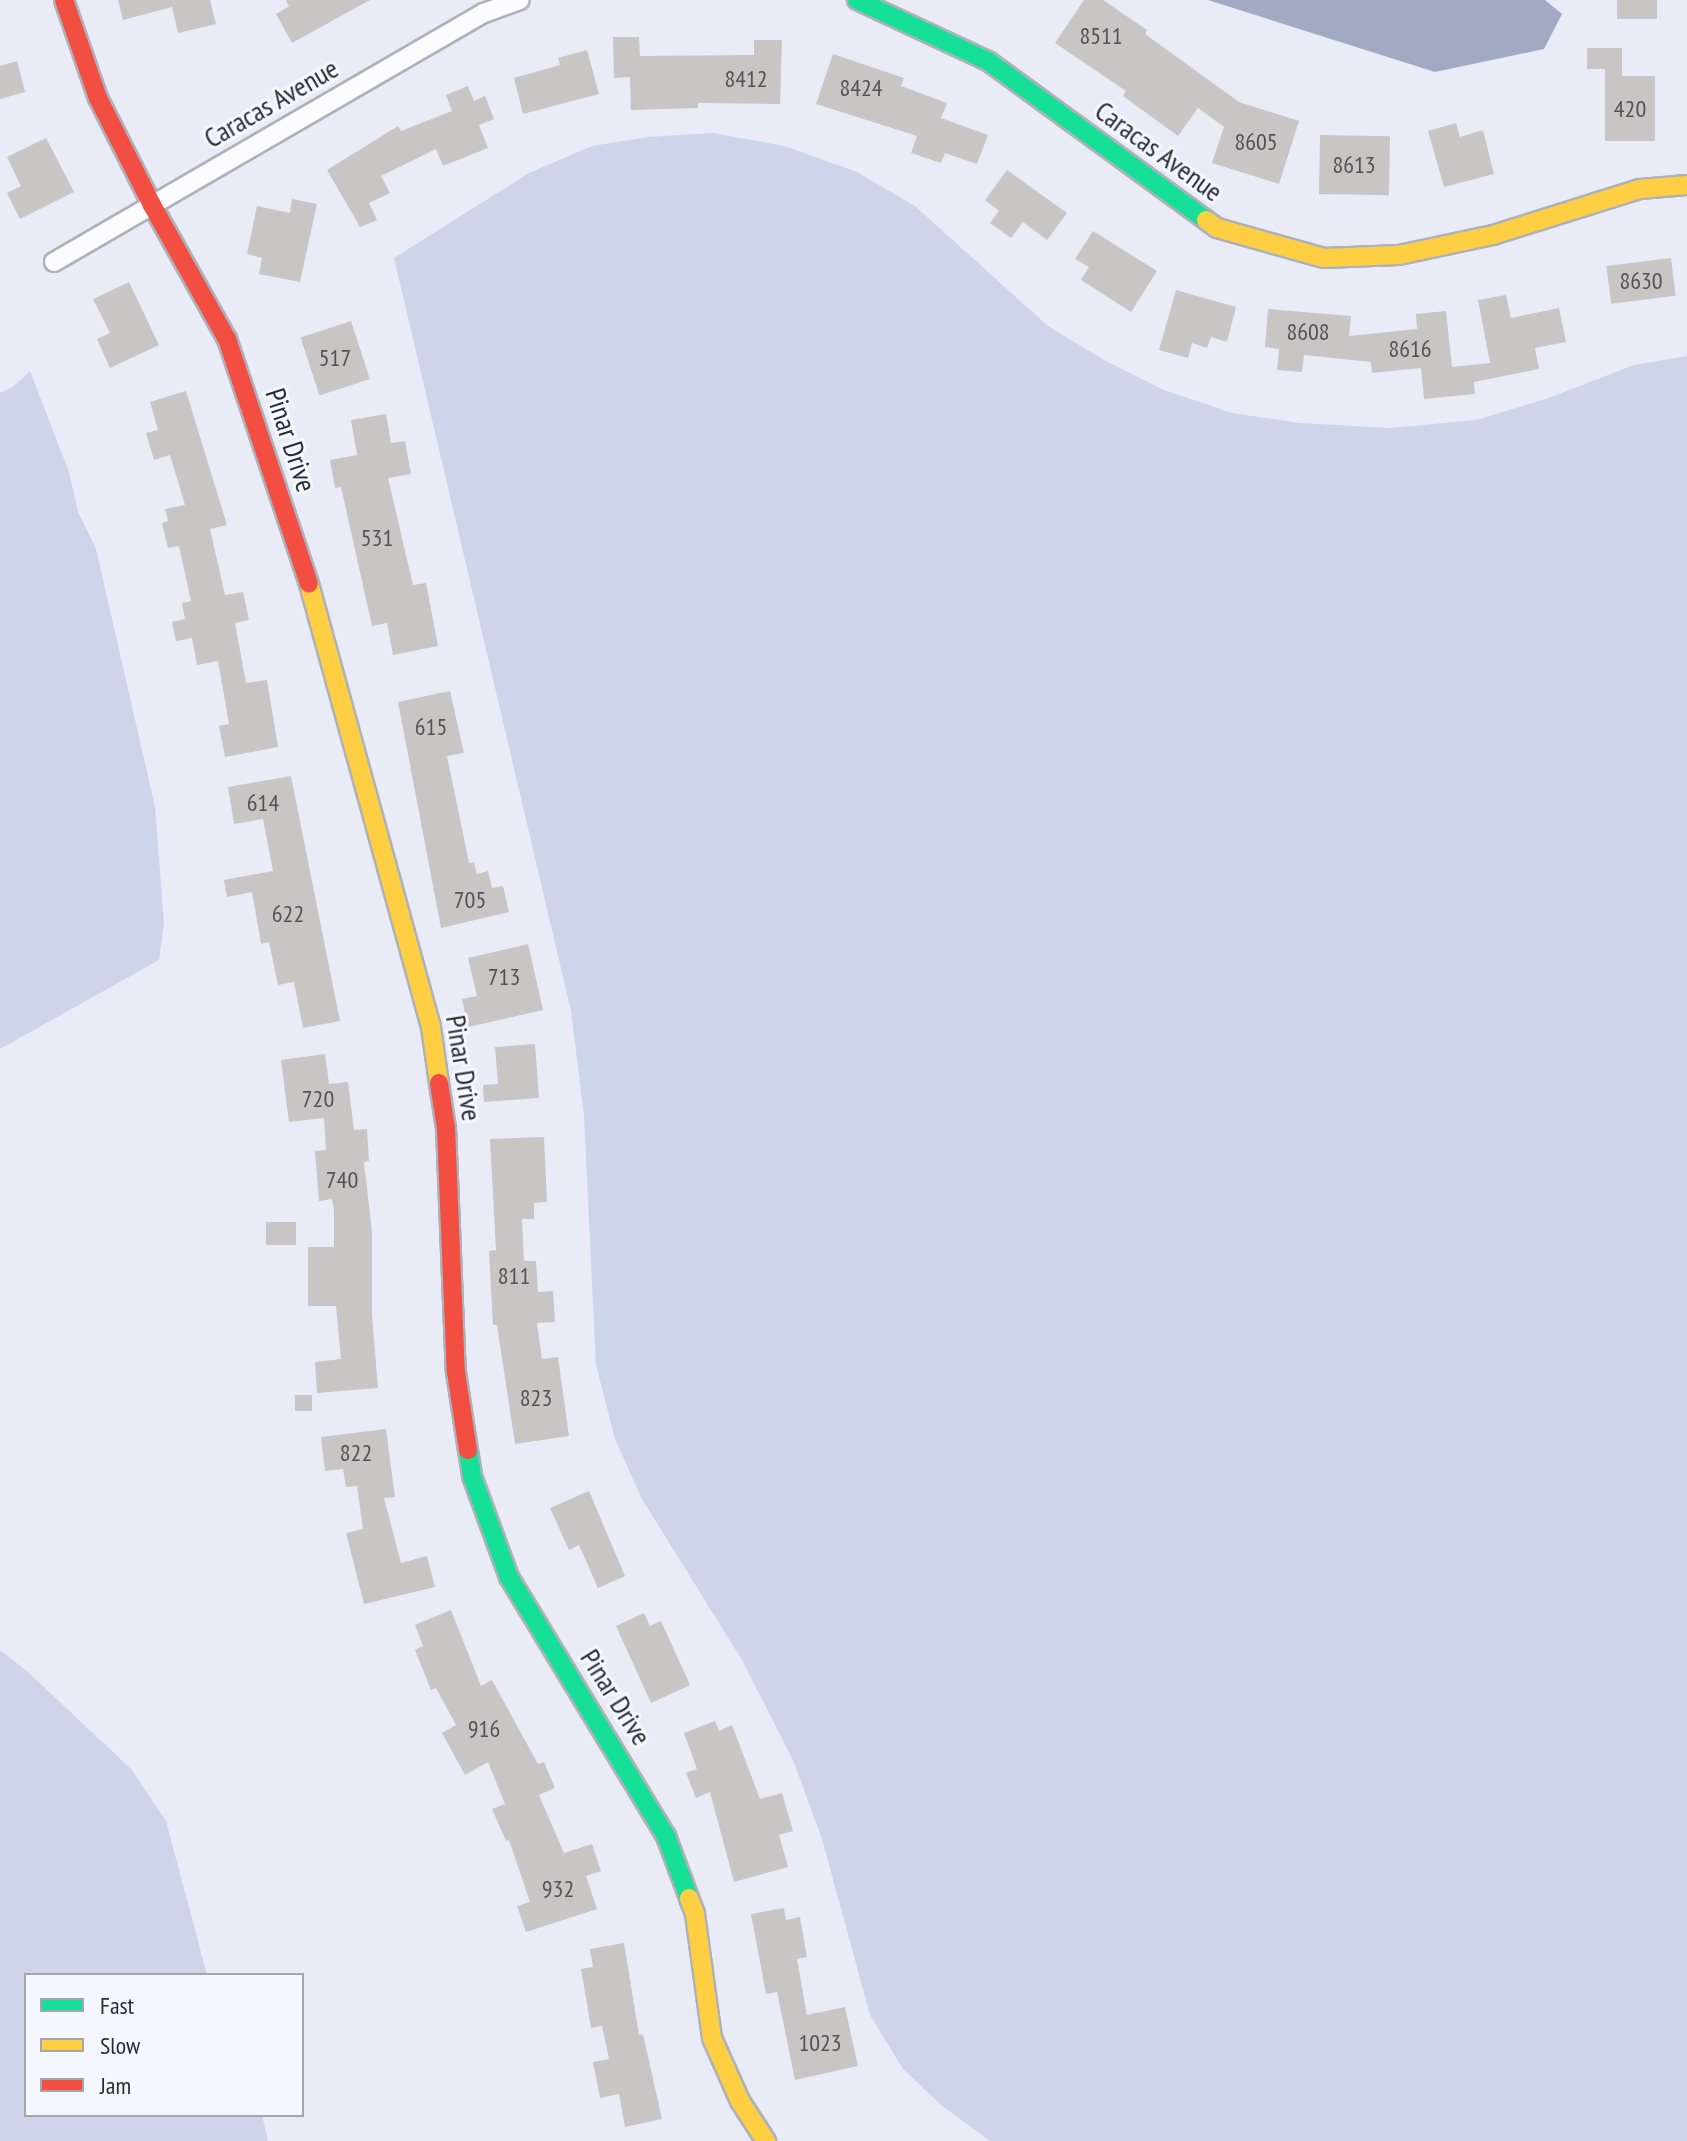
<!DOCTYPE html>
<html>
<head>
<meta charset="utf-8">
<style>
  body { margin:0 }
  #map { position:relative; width:1687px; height:2141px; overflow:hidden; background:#e9ecf7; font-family:"PT Sans Narrow",sans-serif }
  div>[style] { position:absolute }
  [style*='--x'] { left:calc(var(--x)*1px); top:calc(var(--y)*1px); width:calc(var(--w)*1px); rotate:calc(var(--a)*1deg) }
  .green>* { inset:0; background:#ced4e9 }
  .water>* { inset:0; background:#a2aac3 }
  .building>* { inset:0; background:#c8c5c4; transform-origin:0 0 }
  .roads { filter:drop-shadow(2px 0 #aeb1b9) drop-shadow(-2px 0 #aeb1b9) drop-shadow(0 2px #aeb1b9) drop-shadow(0 -2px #aeb1b9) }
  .street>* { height:18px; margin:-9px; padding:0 9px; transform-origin:9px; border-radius:9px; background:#fcfcfe }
  .fast>* { height:18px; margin:-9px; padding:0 9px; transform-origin:9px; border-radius:9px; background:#16e098 }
  .slow>* { height:18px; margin:-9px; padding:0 9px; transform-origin:9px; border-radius:9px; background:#ffcf43 }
  .jam>* { height:18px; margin:-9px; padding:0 9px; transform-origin:9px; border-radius:9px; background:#f24e42 }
  span { translate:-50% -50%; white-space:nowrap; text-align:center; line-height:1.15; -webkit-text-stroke:6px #f4f7ff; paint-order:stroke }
  .number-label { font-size:24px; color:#515257 }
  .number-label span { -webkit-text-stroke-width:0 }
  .street-label { font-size:28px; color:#292c33 }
  .legend { position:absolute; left:24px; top:1973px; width:280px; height:144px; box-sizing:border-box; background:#f4f7ff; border:2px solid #a3a6ad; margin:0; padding:10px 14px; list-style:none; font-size:24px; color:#292c33 }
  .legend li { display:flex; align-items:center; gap:16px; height:40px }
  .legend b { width:40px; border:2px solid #a3a6ad }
</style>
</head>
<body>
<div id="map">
  <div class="green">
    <i style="clip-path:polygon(713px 133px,784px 146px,857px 172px,915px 206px,1048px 326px,1104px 360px,1164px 390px,1232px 413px,1300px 423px,1391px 428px,1476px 420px,1546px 399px,1634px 365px,1687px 356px,1687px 2141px,990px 2141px,941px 2105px,903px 2069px,870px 2015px,822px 1839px,793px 1760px,742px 1660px,642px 1499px,615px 1439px,596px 1365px,584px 1116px,571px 1011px,394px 258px,529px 173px,592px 146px,648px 137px)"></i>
    <i style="clip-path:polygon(30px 371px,69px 472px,78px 512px,96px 549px,155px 807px,164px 923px,159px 960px,0 1049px,0 393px,13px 387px)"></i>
    <i style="clip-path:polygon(0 1650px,28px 1672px,131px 1769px,166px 1821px,207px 1975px,26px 1975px,26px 2115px,262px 2115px,268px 2141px,0 2141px)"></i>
  </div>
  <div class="water">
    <i style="clip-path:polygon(1208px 0,1545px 0,1562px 14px,1544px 49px,1435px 72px)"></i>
  </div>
  <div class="building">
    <i style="clip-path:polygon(118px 0,210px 0,216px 24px,178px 33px,172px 7px,123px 20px)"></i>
    <i style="clip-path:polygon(286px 0,370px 0,292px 43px,276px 14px,289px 6px)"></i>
    <i style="clip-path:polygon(1084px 0,1103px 0,1147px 30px,1145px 34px,1239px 102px,1299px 121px,1279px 184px,1212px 163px,1224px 127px,1198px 108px,1178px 136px,1123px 96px,1126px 91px,1055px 43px)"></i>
    <i style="left:1617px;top:0;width:40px;height:19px"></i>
    <i style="clip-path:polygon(613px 37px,639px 37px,640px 56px,754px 55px,754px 40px,782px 40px,780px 104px,698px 103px,698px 108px,631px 110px,630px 77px,614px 78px)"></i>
    <i style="clip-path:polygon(1587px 48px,1622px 48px,1622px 76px,1655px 76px,1655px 141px,1605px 141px,1605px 69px,1587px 69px)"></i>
    <i style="clip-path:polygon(587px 50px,599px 94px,523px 114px,514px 78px,560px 65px,558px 58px)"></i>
    <i style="clip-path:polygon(833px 54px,904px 78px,901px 86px,947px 103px,941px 118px,988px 135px,977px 164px,945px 153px,941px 163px,911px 153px,917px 136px,816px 104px)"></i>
    <i style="clip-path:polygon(17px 61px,25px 92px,0 99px,0 66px)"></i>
    <i style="clip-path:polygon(468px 86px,474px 101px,485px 96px,494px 119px,479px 125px,488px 148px,443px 166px,436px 149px,381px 176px,390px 193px,369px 203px,377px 220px,360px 227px,327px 170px,398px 126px,401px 131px,452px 111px,446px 95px)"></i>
    <i style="clip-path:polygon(1456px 123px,1460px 137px,1483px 130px,1494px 174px,1444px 187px,1428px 131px)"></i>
    <i style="left:1320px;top:135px;width:70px;height:59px;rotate:1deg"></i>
    <i style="clip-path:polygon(46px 138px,74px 192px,20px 219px,7px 193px,21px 186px,7px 157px)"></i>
    <i style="clip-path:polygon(1007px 170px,1067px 213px,1047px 240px,1023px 222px,1011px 238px,990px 223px,999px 211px,985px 200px)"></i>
    <i style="clip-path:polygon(292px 199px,317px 204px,300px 282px,259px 274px,262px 258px,247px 254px,257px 206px,290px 213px)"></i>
    <i style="clip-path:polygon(1093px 231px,1157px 271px,1131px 312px,1081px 280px,1089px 267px,1075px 259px)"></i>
    <i style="left:1671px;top:258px;width:38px;height:65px;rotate:83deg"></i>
    <i style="clip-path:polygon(129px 282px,159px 345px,110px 368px,97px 339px,110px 333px,93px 299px)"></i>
    <i style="clip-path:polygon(1176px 290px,1236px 307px,1227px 342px,1211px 337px,1207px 348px,1192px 343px,1188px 358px,1159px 350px)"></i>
    <i style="clip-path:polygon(1506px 295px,1511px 318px,1559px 308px,1566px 342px,1535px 348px,1539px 369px,1474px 382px,1475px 394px,1424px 399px,1421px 368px,1372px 373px,1371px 362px,1304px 355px,1302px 372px,1277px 370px,1279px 349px,1265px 347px,1268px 309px,1351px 316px,1349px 336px,1417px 329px,1416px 314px,1446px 311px,1452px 367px,1490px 363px,1478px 300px)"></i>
    <i style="left:351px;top:321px;width:61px;height:53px;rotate:72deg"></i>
    <i style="clip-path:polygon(186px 391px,227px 525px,210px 529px,225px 595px,243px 592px,249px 620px,235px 623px,246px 683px,267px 680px,278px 747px,225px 757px,219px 726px,229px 724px,218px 661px,197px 665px,192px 638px,176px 641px,172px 622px,185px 619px,182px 603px,191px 601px,179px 546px,168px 548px,162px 523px,168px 521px,165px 509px,185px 505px,170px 455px,154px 460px,146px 433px,158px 430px,150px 402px)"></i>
    <i style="clip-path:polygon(386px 414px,391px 443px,405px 441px,411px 474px,388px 478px,413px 585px,426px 583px,438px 646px,393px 655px,387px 623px,372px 626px,341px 487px,335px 488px,330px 460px,357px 455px,351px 420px)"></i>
    <i style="clip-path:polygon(450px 691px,464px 753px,447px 756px,469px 863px,474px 862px,477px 874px,488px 871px,492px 888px,503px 886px,509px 912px,441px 928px,398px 702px)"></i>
    <i style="clip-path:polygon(291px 776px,340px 1021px,303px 1028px,294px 982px,278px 985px,269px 942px,261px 944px,252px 892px,227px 897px,224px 880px,273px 871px,263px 819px,234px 824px,228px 787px)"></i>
    <i style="clip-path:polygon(528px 944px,543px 1010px,468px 1027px,462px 999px,477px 996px,468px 958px)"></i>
    <i style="clip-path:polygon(535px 1044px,539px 1098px,484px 1102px,483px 1085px,498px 1084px,495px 1047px)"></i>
    <i style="clip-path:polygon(325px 1054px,329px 1084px,348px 1082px,354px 1130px,367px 1129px,369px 1161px,364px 1162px,372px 1232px,372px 1315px,378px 1388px,317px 1393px,315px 1362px,341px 1359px,336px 1306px,308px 1306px,308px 1247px,334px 1247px,334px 1210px,332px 1199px,319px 1201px,315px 1151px,326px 1150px,324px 1118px,289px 1122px,281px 1060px)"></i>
    <i style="clip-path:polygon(544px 1137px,547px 1202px,534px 1203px,534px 1219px,522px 1219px,524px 1261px,536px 1261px,538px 1292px,553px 1291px,555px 1322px,537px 1323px,542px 1359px,558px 1357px,569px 1436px,515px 1444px,497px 1325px,493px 1325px,489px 1251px,496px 1250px,490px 1139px)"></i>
    <i style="left:266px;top:1222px;width:30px;height:23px"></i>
    <i style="left:295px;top:1395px;width:17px;height:16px"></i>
    <i style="clip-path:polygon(386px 1429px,395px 1497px,384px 1498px,401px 1563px,427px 1556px,435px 1587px,364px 1604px,346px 1533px,363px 1529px,357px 1486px,346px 1487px,343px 1469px,325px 1471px,321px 1437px)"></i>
    <i style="clip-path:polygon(589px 1491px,625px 1576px,598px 1588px,579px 1545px,569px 1550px,550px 1508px)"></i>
    <i style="clip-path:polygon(451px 1610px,481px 1686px,492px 1680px,538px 1764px,544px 1762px,555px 1788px,539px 1795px,564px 1853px,592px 1844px,601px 1871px,586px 1876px,597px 1909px,526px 1932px,517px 1906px,530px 1902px,509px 1840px,506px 1841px,492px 1809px,505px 1804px,488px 1762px,465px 1775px,442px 1733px,456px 1725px,436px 1688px,431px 1690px,415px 1650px,423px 1646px,415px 1625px)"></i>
    <i style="clip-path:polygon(644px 1613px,650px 1626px,661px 1621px,690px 1685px,651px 1703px,616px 1626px)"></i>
    <i style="clip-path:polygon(715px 1721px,719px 1731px,732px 1725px,760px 1799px,782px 1793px,793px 1831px,779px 1835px,788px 1867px,734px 1882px,710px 1792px,696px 1798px,686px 1773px,697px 1769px,684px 1733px)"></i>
    <i style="clip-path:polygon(784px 1908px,786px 1920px,800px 1917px,807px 1957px,797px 1959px,807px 2015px,845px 2007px,858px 2066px,795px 2080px,777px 1992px,766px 1994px,751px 1914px)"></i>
    <i style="clip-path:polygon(624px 1943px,639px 2035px,643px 2034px,662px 2119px,625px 2127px,619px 2094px,600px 2098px,593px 2062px,609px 2059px,602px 2026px,591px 2028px,581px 1969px,593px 1967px,590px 1949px)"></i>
  </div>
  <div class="roads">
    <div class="street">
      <i style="--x:54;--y:262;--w:497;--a:-30.1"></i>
      <i style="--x:484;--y:13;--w:38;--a:-20"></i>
    </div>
    <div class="fast">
      <i style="--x:857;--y:0;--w:145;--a:25"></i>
      <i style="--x:988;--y:61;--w:270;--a:36.1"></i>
      <i style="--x:468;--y:1450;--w:26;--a:81"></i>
      <i style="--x:472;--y:1476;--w:108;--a:69.9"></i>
      <i style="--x:509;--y:1577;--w:303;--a:58.8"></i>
      <i style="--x:666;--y:1836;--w:66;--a:69.6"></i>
    </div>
    <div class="slow">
      <i style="--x:1206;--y:220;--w:14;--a:36"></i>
      <i style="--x:1217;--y:228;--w:111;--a:15.7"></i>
      <i style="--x:1324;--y:258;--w:75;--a:-2.3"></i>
      <i style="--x:1399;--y:255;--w:96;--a:-12"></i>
      <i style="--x:1493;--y:235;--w:154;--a:-17.4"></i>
      <i style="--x:1640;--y:189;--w:47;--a:-4.9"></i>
      <i style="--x:309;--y:584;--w:459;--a:74.6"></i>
      <i style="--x:431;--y:1027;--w:57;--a:81.9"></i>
      <i style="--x:689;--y:1898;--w:17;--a:69"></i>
      <i style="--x:695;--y:1914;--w:125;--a:82.2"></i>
      <i style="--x:712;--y:2038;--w:69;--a:66"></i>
      <i style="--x:740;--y:2101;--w:48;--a:57"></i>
    </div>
    <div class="jam">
      <i style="--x:64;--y:0;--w:104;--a:70.9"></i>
      <i style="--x:98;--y:98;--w:120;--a:63.2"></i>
      <i style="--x:152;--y:205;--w:154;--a:60.8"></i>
      <i style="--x:227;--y:339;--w:258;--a:71.5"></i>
      <i style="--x:439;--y:1083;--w:46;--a:81.2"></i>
      <i style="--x:446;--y:1128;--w:244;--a:87.7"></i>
      <i style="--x:456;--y:1372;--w:79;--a:81.3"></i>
    </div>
  </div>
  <div class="number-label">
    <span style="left:1101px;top:36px">8511</span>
    <span style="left:746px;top:79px">8412</span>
    <span style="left:861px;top:88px">8424</span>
    <span style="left:1630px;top:109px">420</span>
    <span style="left:1256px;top:142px">8605</span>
    <span style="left:1354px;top:165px">8613</span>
    <span style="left:1641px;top:281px">8630</span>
    <span style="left:1308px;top:332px">8608</span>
    <span style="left:1410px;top:349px">8616</span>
    <span style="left:335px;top:358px">517</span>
    <span style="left:377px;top:538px">531</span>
    <span style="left:431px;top:727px">615</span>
    <span style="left:263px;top:803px">614</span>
    <span style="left:470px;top:900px">705</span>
    <span style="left:288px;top:914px">622</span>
    <span style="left:504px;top:977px">713</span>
    <span style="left:318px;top:1099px">720</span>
    <span style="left:342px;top:1180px">740</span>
    <span style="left:514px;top:1276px">811</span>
    <span style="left:536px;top:1398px">823</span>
    <span style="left:356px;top:1453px">822</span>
    <span style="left:484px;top:1729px">916</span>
    <span style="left:558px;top:1889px">932</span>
    <span style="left:820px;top:2043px">1023</span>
  </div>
  <div class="street-label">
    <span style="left:271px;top:103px;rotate:-30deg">Caracas Avenue</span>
    <span style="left:1159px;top:151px;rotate:36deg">Caracas Avenue</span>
    <span style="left:291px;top:440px;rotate:72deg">Pinar Drive</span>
    <span style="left:464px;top:1068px;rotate:81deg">Pinar Drive</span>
    <span style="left:616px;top:1697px;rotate:58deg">Pinar Drive</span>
  </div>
  <ul class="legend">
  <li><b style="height:10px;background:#16e098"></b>Fast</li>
  <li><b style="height:10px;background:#ffcf43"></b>Slow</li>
  <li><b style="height:10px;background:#f24e42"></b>Jam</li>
  </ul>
</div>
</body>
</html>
